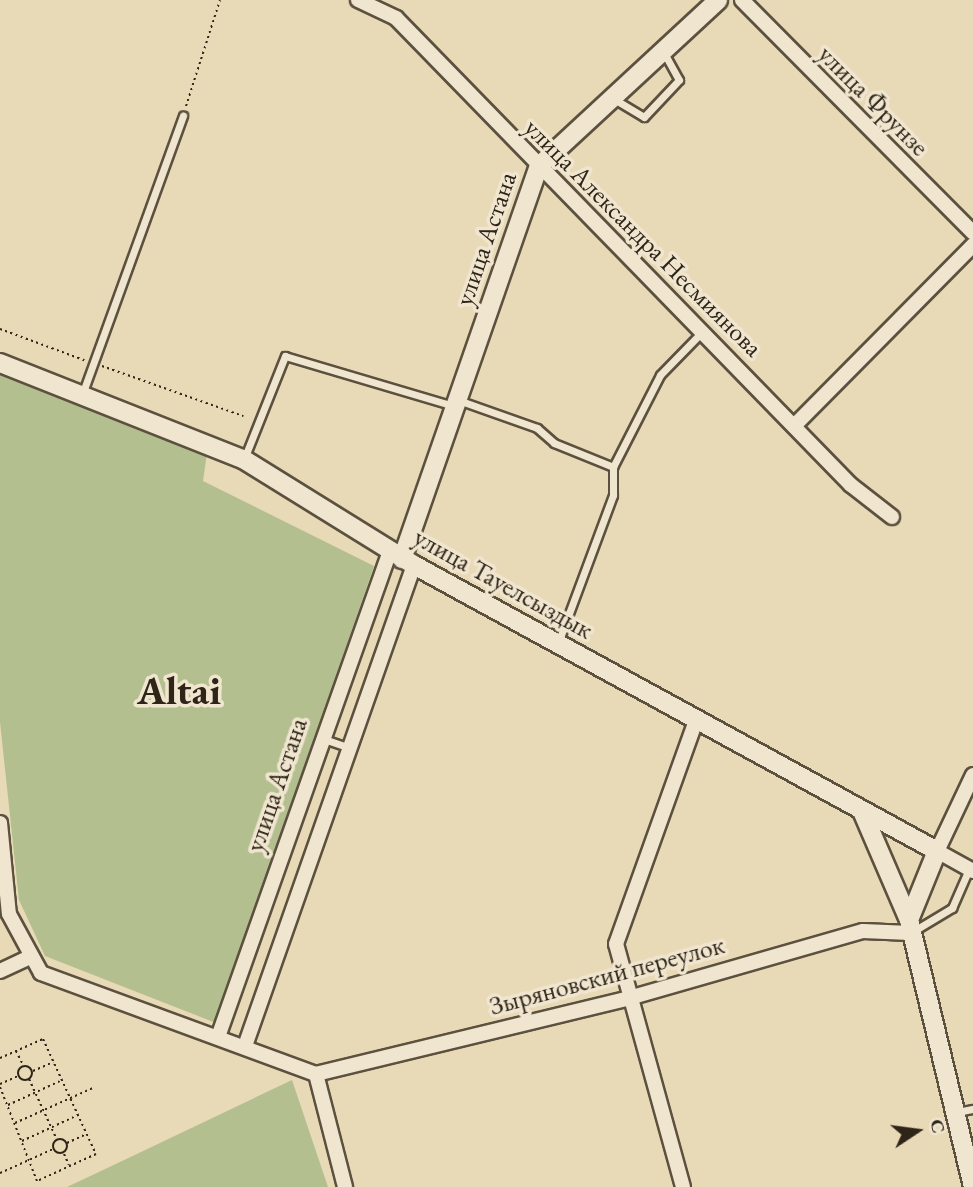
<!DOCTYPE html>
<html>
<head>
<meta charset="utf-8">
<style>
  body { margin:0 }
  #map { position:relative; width:973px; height:1187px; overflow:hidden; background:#e8d9b7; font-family:"EB Garamond",serif }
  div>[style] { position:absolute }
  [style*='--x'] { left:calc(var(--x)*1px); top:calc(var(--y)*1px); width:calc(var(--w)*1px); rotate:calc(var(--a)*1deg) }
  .green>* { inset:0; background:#b4bf8f }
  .path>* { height:2px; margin-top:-1px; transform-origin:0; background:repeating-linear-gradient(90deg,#2e2417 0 2px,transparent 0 5.5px) }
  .path>.ring { margin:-1px; padding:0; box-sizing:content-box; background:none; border:2px solid #2e2417; border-radius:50% }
  .roads { filter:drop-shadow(2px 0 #5c513f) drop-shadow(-2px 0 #5c513f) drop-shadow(0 2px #5c513f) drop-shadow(0 -2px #5c513f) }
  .service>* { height:7px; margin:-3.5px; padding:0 3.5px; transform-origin:3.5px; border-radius:3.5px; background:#f0e6d0 }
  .minor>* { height:14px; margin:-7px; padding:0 7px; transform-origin:7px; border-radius:7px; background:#f0e6d0 }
  .tertiary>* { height:18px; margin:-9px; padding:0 9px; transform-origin:9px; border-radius:9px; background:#f0e6d0 }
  span { translate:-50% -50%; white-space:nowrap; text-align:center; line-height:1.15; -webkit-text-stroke:7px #f0e6d0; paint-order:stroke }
  .street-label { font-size:26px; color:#2e2417 }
  .town-label { font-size:40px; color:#2e2417; font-weight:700 }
  .north { position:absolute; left:882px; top:1096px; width:70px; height:70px; -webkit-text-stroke:5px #f0e6d0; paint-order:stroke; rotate:77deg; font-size:19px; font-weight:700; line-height:28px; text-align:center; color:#2e2417 }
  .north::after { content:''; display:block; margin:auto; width:24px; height:32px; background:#2e2417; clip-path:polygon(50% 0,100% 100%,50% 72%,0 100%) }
</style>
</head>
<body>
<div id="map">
  <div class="green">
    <i style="clip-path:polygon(0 375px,207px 453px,203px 481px,374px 566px,216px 1023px,45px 956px,19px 900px,0 722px)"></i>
    <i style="clip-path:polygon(292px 1080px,328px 1187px,67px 1187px,120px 1162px)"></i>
  </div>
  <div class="path">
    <i style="--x:186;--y:106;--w:111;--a:-72.2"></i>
    <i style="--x:0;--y:329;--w:90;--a:20.3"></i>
    <i style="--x:102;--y:366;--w:150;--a:19.5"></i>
    <i style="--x:16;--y:1051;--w:16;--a:63"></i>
    <i style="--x:0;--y:1058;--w:47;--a:-23.8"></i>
    <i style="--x:43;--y:1039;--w:127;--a:65.3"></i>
    <i style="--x:96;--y:1154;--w:65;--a:155.4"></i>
    <i style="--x:37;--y:1181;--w:101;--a:-111.5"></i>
    <i class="ring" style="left:18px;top:1066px;width:12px;height:12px"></i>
    <i style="--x:33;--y:1071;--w:22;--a:-24"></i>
    <i style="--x:29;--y:1079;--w:67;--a:65.3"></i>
    <i style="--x:0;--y:1084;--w:20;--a:-24"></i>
    <i style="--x:8;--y:1105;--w:57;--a:-24.8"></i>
    <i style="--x:15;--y:1123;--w:85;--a:-24.2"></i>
    <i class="ring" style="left:53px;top:1139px;width:12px;height:12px"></i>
    <i style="--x:22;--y:1141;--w:62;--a:-24.9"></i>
    <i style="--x:67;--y:1143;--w:19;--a:-25"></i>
    <i style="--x:64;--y:1154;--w:12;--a:66"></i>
    <i style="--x:0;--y:1173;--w:58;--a:-24.4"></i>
  </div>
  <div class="roads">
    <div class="service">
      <i style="--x:614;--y:99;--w:35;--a:31"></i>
      <i style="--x:644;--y:117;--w:51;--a:-46.6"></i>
      <i style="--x:679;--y:80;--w:31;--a:-119"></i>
      <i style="--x:83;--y:392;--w:294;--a:-70.1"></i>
      <i style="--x:458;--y:400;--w:84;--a:19.5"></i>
      <i style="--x:537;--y:428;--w:23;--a:41"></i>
      <i style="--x:554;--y:443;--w:64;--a:22.1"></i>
      <i style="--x:244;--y:459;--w:111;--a:-68.3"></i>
      <i style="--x:285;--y:356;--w:176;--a:16.5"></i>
      <i style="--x:558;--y:643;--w:158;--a:-69.6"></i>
      <i style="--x:613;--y:495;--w:28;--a:-90"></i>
      <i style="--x:613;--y:467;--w:103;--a:-62.9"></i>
      <i style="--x:660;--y:375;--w:60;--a:-45.7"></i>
      <i style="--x:324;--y:739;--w:28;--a:19"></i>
      <i style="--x:912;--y:932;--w:47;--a:-31"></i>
      <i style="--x:952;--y:908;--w:43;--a:-66.4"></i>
      <i style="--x:957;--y:1112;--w:16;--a:-11"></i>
    </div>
    <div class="minor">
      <i style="--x:358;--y:0;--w:42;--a:25.3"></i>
      <i style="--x:396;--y:18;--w:652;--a:45.75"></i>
      <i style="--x:851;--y:485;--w:52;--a:38"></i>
      <i style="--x:742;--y:0;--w:328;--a:45.2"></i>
      <i style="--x:794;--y:426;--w:255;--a:-45.3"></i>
      <i style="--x:973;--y:775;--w:84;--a:115.3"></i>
      <i style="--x:937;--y:851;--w:41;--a:29.1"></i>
      <i style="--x:0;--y:823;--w:91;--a:84.4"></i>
      <i style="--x:9;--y:914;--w:67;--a:61.5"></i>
      <i style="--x:41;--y:973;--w:293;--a:20.2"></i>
      <i style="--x:0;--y:971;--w:31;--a:-25"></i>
      <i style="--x:218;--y:1037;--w:516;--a:-70.51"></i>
      <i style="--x:245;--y:1046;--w:510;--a:-70.64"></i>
      <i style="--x:316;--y:1074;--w:322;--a:-13.6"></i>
      <i style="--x:629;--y:998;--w:243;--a:-16"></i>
      <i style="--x:863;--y:931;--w:47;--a:2.4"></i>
      <i style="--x:316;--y:1074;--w:117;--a:75.6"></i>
      <i style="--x:683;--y:1187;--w:252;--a:-105.4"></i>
      <i style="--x:616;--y:944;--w:238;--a:-70.3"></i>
    </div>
    <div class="tertiary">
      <i style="--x:0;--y:363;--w:261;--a:21.6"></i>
      <i style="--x:243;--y:459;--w:201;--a:31.8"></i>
      <i style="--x:414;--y:565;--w:596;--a:28.67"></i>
      <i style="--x:937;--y:851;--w:74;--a:112.1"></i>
      <i style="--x:402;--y:559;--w:416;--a:-70.8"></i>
      <i style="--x:539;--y:166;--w:244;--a:-42.8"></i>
      <i style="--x:862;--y:811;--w:119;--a:66.7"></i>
      <i style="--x:909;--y:920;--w:275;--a:76.5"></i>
    </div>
  </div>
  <div class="street-label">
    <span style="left:873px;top:101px;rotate:45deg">улица Фрунзе</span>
    <span style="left:643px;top:238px;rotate:45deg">улица Александра Несмиянова</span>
    <span style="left:486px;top:239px;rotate:-71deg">улица Астана</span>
    <span style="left:503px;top:584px;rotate:29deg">улица Тауелсыздык</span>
    <span style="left:277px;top:785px;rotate:-71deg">улица Астана</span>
    <span style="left:607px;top:976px;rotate:-15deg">Зыряновский переулок</span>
  </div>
  <div class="town-label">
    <span style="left:179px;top:690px">Altai</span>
  </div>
  <div class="north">С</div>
</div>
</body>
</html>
